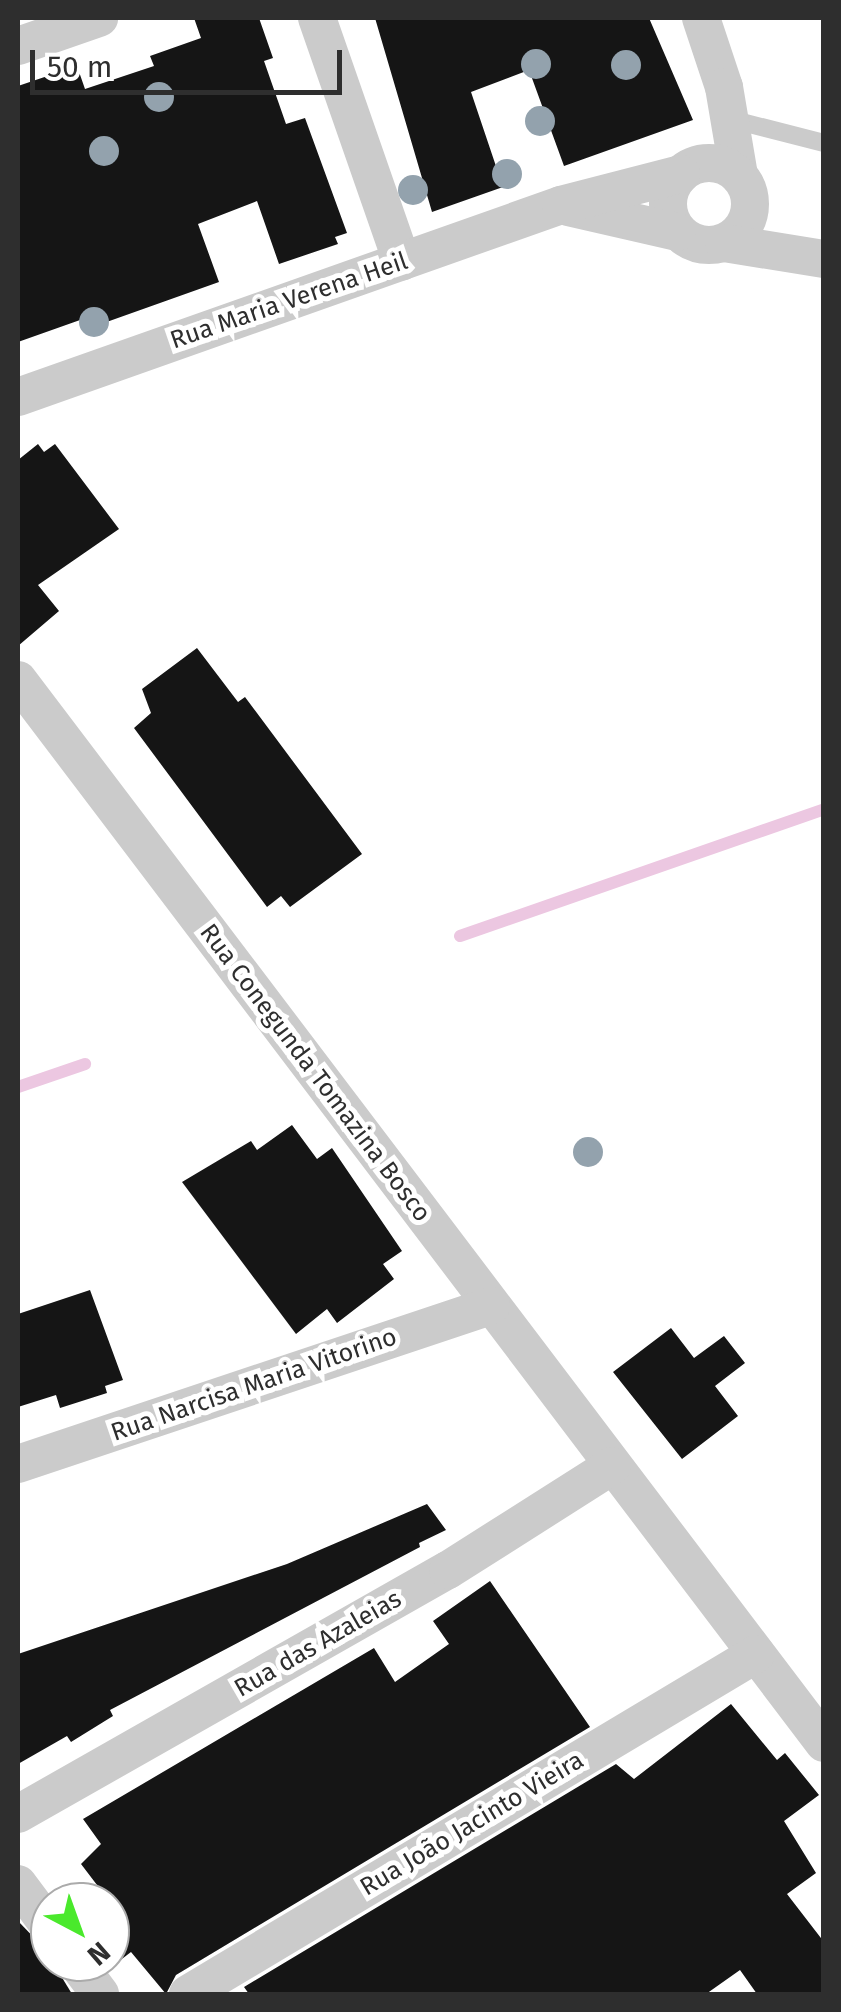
<!DOCTYPE html>
<html>
<head>
<meta charset="utf-8">
<style>
  body { margin:0 }
  #map { position:relative; width:841px; height:2012px; overflow:hidden; background:#fff; font-family:"Fira Sans",sans-serif }
  div>[style] { position:absolute }
  [style*='--x'] { left:calc(var(--x)*1px); top:calc(var(--y)*1px); width:calc(var(--w)*1px); rotate:calc(var(--a)*1deg) }
  .stream>* { height:12px; margin:-6px; padding:0 6px; transform-origin:6px; border-radius:6px; background:#ecc7e1 }
  .building>* { inset:0; background:#151515 }
  .service>* { height:18px; margin:-9px; padding:0 9px; transform-origin:9px; border-radius:9px; background:#cbcbcb }
  .minor>* { height:38px; margin:-19px; padding:0 19px; transform-origin:19px; border-radius:19px; background:#cbcbcb }
  .minor>.ring { margin:-19px; padding:0; box-sizing:content-box; background:none; border:38px solid #cbcbcb; border-radius:50% }
  .trees>* { width:30px; height:30px; margin:-15px; border-radius:50%; background:#93a2ad }
  span { translate:-50% -50%; white-space:nowrap; text-align:center; line-height:1.15; -webkit-text-stroke:10px #fff; paint-order:stroke }
  .street-label { font-size:25px; color:#2e2e2e }
  .frame { position:absolute; inset:0; border:20px solid #2e2e2e; pointer-events:none }
  .north { position:absolute; left:30px; top:1882px; width:100px; height:100px; box-sizing:border-box; background:#fff; border:2px solid #ababab; border-radius:50%; rotate:139deg; font-size:28px; font-weight:700; line-height:40px; text-align:center; color:#2e2e2e }
  .north::after { content:''; display:block; margin:auto; width:35px; height:45px; background:#4ae92c; clip-path:polygon(50% 0,100% 100%,50% 72%,0 100%) }
  .scale { position:absolute; left:30px; top:50px; width:312px; height:45px; box-sizing:border-box; border:5px solid #2e2e2e; border-top:0; padding-left:12px; font-size:30px; line-height:35px; white-space:nowrap; color:#2e2e2e; -webkit-text-stroke:8px #fff; paint-order:stroke }
</style>
</head>
<body>
<div id="map">
  <div class="stream">
    <i style="--x:460;--y:936;--w:386;--a:-19.2"></i>
    <i style="--x:18;--y:1087;--w:71;--a:-18.9"></i>
  </div>
  <div class="building">
    <i style="clip-path:polygon(194px 18px,259px 18px,273px 58px,264px 61px,286px 124px,305px 118px,347px 233px,335px 237px,338px 244px,279px 264px,257px 201px,198px 224px,219px 282px,101px 324px,97px 314px,18px 342px,18px 86px,77px 66px,85px 89px,154px 66px,150px 56px,201px 38px)"></i>
    <i style="clip-path:polygon(375px 18px,649px 18px,693px 120px,564px 166px,529px 70px,471px 92px,503px 187px,432px 212px)"></i>
    <i style="clip-path:polygon(38px 444px,44px 452px,55px 444px,119px 529px,38px 585px,59px 611px,18px 646px,18px 460px)"></i>
    <i style="clip-path:polygon(197px 648px,238px 702px,245px 697px,362px 854px,290px 907px,281px 896px,267px 907px,134px 728px,151px 713px,142px 689px)"></i>
    <i style="clip-path:polygon(292px 1125px,317px 1159px,332px 1148px,402px 1251px,383px 1264px,394px 1279px,337px 1323px,327px 1309px,296px 1334px,182px 1182px,251px 1141px,257px 1150px)"></i>
    <i style="clip-path:polygon(90px 1290px,123px 1380px,105px 1386px,107px 1393px,60px 1408px,56px 1395px,18px 1407px,18px 1314px)"></i>
    <i style="clip-path:polygon(671px 1328px,694px 1358px,724px 1336px,745px 1363px,715px 1386px,738px 1416px,682px 1459px,613px 1372px)"></i>
    <i style="clip-path:polygon(427px 1504px,446px 1530px,419px 1543px,420px 1547px,110px 1710px,113px 1716px,71px 1742px,67px 1736px,18px 1764px,18px 1654px,287px 1564px)"></i>
    <i style="clip-path:polygon(490px 1581px,590px 1727px,176px 1975px,166px 1994px,131px 1952px,110px 1968px,110px 1902px,81px 1864px,101px 1844px,83px 1819px,374px 1648px,395px 1682px,449px 1644px,433px 1621px)"></i>
    <i style="clip-path:polygon(731px 1704px,777px 1760px,785px 1753px,819px 1795px,784px 1821px,816px 1873px,787px 1894px,824px 1942px,824px 1994px,757px 1994px,740px 1970px,706px 1994px,249px 1994px,244px 1987px,616px 1764px,634px 1779px)"></i>
    <i style="clip-path:polygon(18px 1921px,44px 1948px,72px 1994px,18px 1994px)"></i>
  </div>
  <div class="service">
    <i style="--x:730;--y:119;--w:97;--a:14.3"></i>
  </div>
  <div class="minor">
    <i style="--x:317;--y:18;--w:258;--a:70.8"></i>
    <i style="--x:701;--y:18;--w:73;--a:71.6"></i>
    <i style="--x:724;--y:87;--w:90;--a:80.4"></i>
    <i style="--x:18;--y:46;--w:86;--a:-19.1"></i>
    <i class="ring" style="left:668px;top:163px;width:44px;height:44px"></i>
    <i style="--x:568;--y:207;--w:112;--a:12.9"></i>
    <i style="--x:724;--y:243;--w:101;--a:9.1"></i>
    <i style="--x:18;--y:397;--w:576;--a:-19.47"></i>
    <i style="--x:561;--y:205;--w:124;--a:-14.5"></i>
    <i style="--x:18;--y:680;--w:1334;--a:52.83"></i>
    <i style="--x:18;--y:1464;--w:499;--a:-18.5"></i>
    <i style="--x:18;--y:1814;--w:494;--a:-29.6"></i>
    <i style="--x:448;--y:1570;--w:194;--a:-32.4"></i>
    <i style="--x:18;--y:1884;--w:54;--a:53.3"></i>
    <i style="--x:76;--y:1962;--w:40;--a:53"></i>
    <i style="--x:188;--y:1994;--w:662;--a:-30.9"></i>
  </div>
  <div class="trees">
    <i style="left:536px;top:64px"></i>
    <i style="left:626px;top:65px"></i>
    <i style="left:159px;top:97px"></i>
    <i style="left:540px;top:121px"></i>
    <i style="left:104px;top:151px"></i>
    <i style="left:507px;top:174px"></i>
    <i style="left:413px;top:190px"></i>
    <i style="left:94px;top:322px"></i>
    <i style="left:588px;top:1152px"></i>
  </div>
  <div class="street-label">
    <span style="left:289px;top:301px;rotate:-19deg">Rua Maria Verena Heil</span>
    <span style="left:315px;top:1073px;rotate:53deg">Rua Conegunda Tomazina Bosco</span>
    <span style="left:254px;top:1385px;rotate:-19deg">Rua Narcisa Maria Vitorino</span>
    <span style="left:318px;top:1644px;rotate:-30deg">Rua das Azaleias</span>
    <span style="left:472px;top:1824px;rotate:-31deg">Rua João Jacinto Vieira</span>
  </div>
  <div class="frame"></div>
  <div class="north">N</div>
  <div class="scale">50 m</div>
</div>
</body>
</html>
